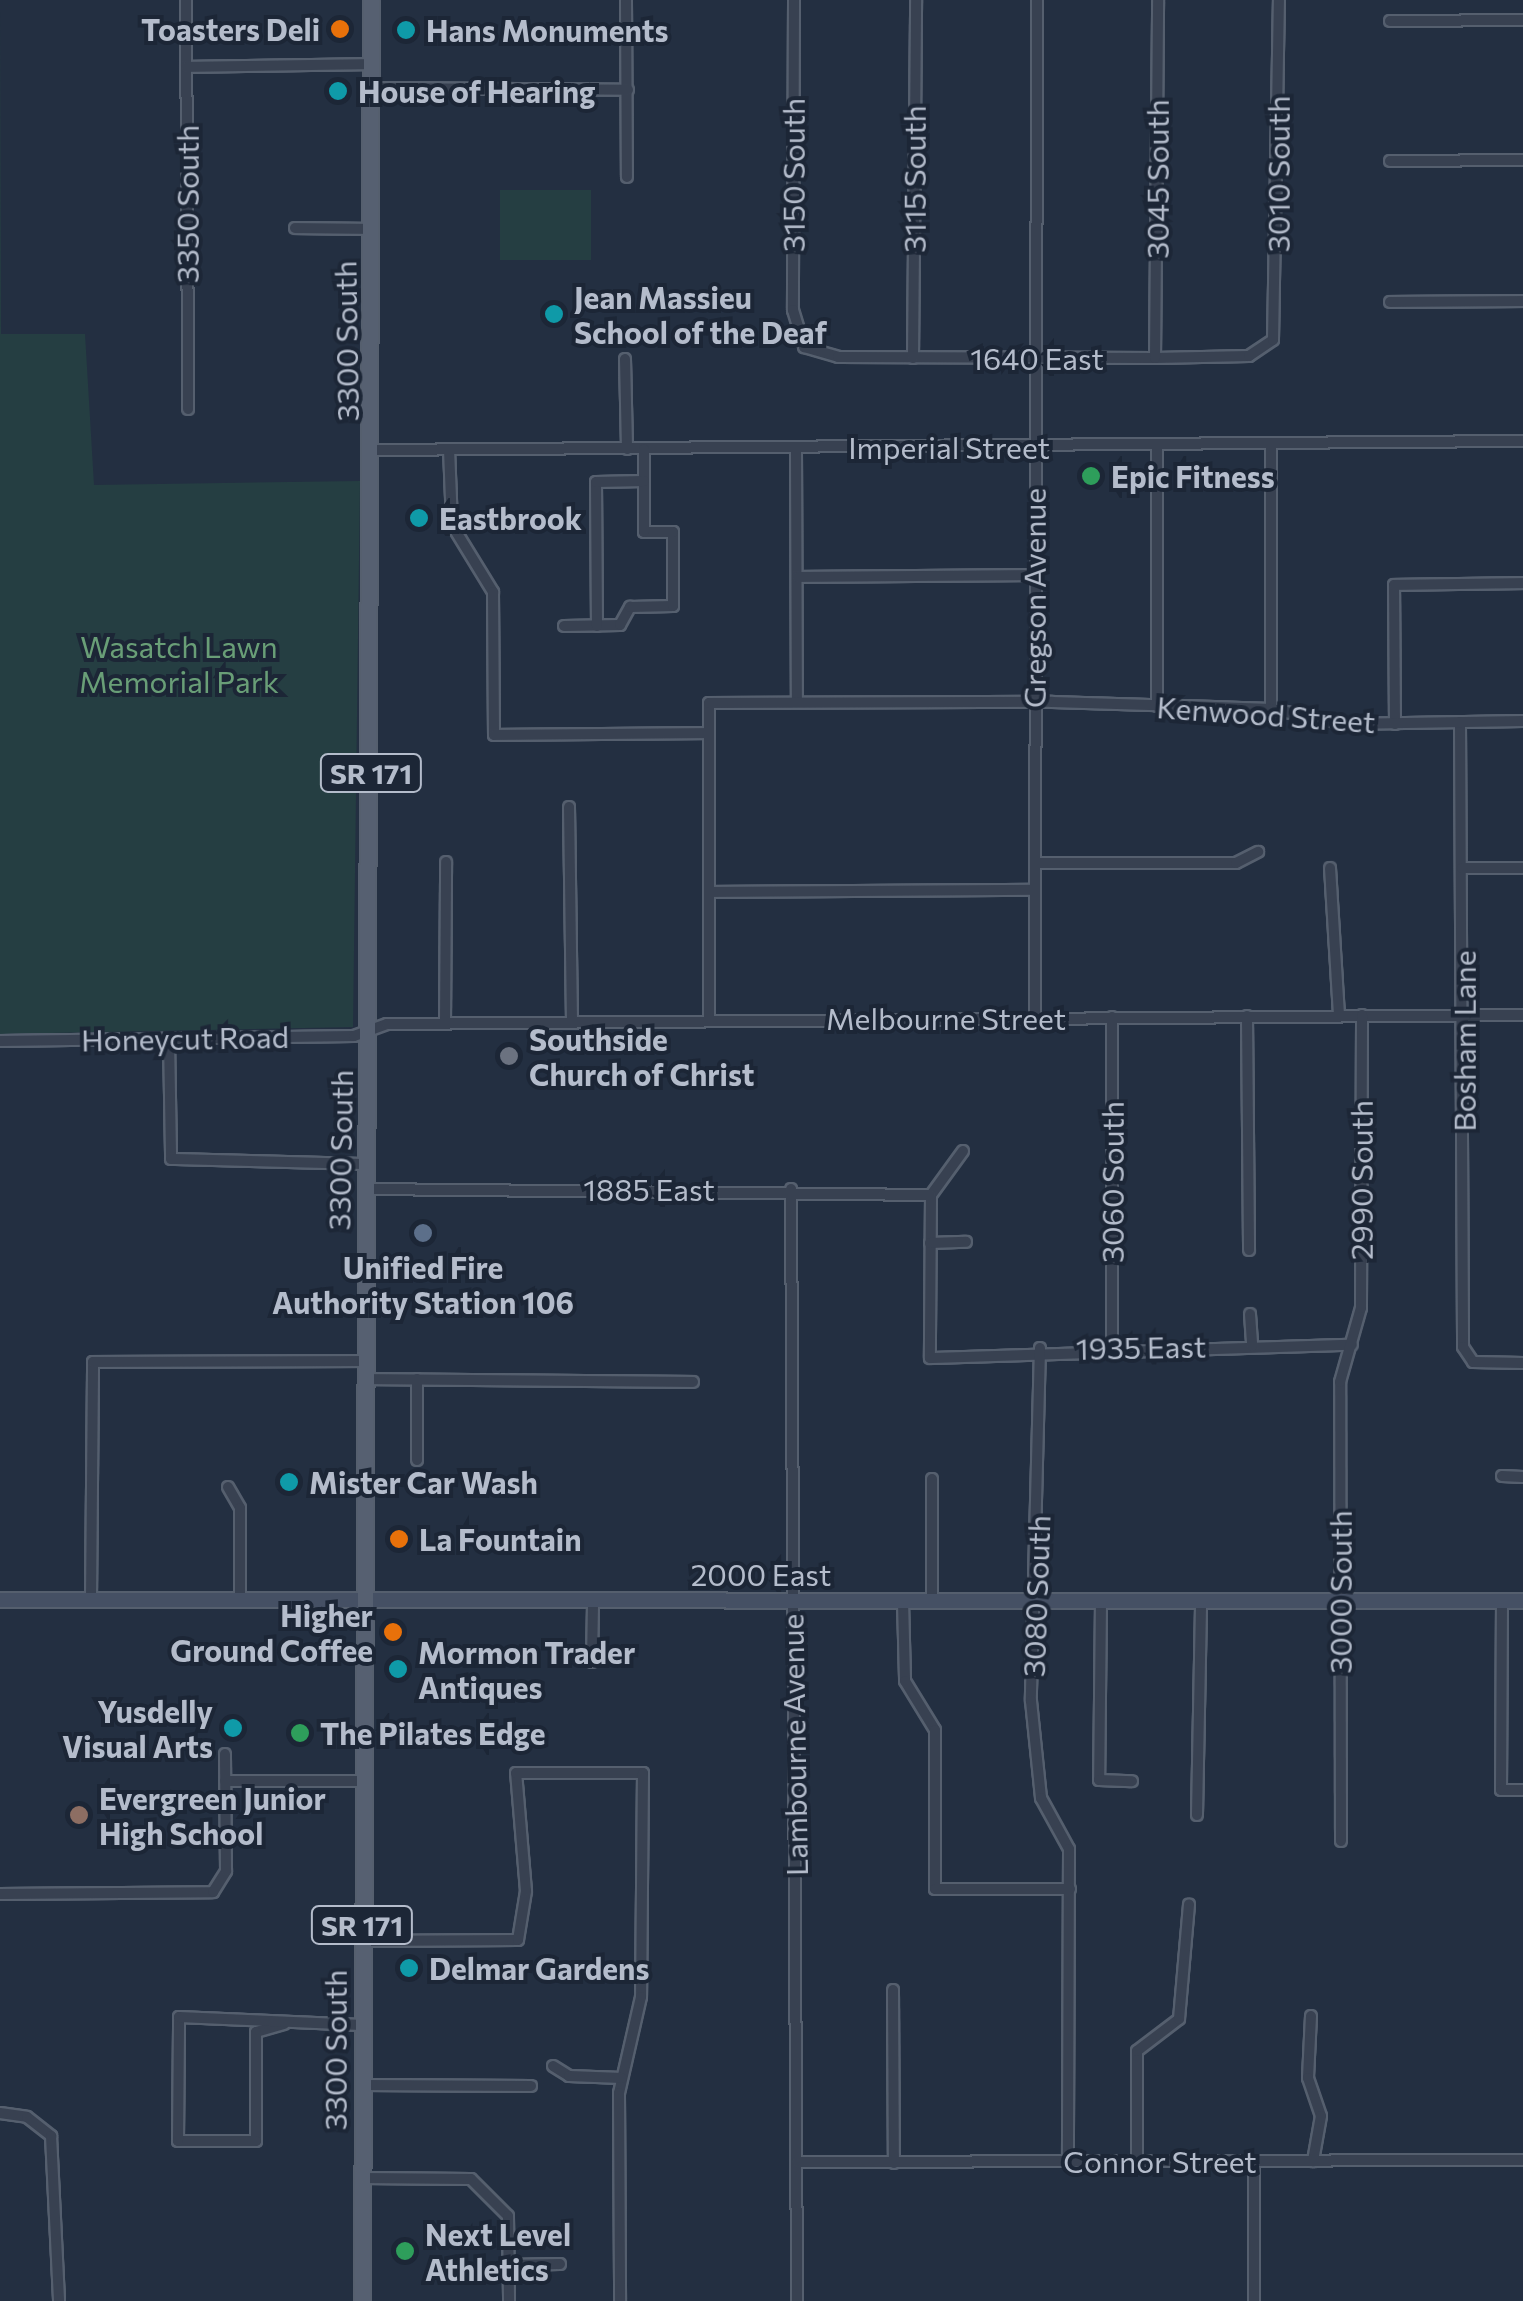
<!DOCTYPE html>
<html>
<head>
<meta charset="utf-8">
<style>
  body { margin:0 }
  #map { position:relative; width:1523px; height:2301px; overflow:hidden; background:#232f41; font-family:Commissioner,sans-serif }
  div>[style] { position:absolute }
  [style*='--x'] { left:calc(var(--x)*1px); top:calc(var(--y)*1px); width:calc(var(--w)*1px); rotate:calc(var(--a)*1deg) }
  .green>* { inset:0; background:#253e42; transform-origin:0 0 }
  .roads { filter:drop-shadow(2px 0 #555f6e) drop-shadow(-2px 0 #555f6e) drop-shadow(0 2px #555f6e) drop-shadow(0 -2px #555f6e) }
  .street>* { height:10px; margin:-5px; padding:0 5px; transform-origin:5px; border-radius:5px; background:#384151 }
  .secondary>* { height:14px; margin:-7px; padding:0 7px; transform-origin:7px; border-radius:7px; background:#455064 }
  .primary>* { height:15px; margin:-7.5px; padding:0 7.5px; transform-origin:7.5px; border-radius:7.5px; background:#566071 }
  .dots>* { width:28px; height:28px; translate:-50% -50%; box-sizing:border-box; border:5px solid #1c2636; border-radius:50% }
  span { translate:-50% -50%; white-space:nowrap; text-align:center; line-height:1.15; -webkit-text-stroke:8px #1c2636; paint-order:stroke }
  .shield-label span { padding:2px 8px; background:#1c2636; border:2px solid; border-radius:8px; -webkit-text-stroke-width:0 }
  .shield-label { font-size:28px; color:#b4bccb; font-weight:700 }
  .poi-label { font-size:30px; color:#b4bccb; font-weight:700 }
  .right { translate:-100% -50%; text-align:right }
  .left { translate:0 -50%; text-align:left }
  .street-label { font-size:30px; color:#b4bccb }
  .park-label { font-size:30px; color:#699e77 }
</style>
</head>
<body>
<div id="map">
  <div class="green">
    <i style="clip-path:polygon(0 0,1px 334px,85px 334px,94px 485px,360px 481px,353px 1027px,0 1034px)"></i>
    <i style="left:500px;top:190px;width:91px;height:70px"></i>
  </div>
  <div class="roads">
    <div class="street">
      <i style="--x:186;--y:0;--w:409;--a:89.7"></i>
      <i style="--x:626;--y:0;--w:177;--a:89.7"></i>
      <i style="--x:794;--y:0;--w:310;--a:90.2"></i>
      <i style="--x:793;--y:310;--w:39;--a:73"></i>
      <i style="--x:804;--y:347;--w:35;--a:16"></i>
      <i style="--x:838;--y:357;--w:317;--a:0.2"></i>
      <i style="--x:1155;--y:358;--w:94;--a:-1.2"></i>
      <i style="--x:1249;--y:356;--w:29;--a:-34"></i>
      <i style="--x:1273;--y:340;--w:340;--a:-89"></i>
      <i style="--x:1390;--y:21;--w:133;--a:-0.4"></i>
      <i style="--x:186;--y:67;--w:185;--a:-0.9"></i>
      <i style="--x:371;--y:88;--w:257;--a:0.4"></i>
      <i style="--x:1390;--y:161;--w:133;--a:-0.4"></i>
      <i style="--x:295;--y:228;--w:77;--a:0.7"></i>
      <i style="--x:1390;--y:302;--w:133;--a:-0.4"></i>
      <i style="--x:913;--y:358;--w:358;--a:-89.5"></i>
      <i style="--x:1155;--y:358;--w:358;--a:-89.5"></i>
      <i style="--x:625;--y:359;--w:90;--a:88.7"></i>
      <i style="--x:1271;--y:444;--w:265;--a:90"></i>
      <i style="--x:1157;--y:446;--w:260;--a:90"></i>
      <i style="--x:796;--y:448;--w:254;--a:89.8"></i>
      <i style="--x:449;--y:449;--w:76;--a:87.7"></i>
      <i style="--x:452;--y:525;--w:79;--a:58.5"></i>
      <i style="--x:493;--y:592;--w:143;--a:89.6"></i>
      <i style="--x:494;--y:735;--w:215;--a:-0.5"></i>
      <i style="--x:374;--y:450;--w:1149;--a:-0.45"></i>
      <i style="--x:797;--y:577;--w:237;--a:-0.5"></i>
      <i style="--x:564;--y:626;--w:56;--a:-1"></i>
      <i style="--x:620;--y:625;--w:21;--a:-61"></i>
      <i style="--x:630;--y:607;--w:43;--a:-1.3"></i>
      <i style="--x:673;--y:606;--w:74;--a:-90"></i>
      <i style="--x:673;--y:532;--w:29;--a:180"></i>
      <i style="--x:644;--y:532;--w:83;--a:-90"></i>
      <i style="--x:597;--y:626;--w:144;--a:-90.4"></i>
      <i style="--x:596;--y:482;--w:48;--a:-1.2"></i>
      <i style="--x:1460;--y:722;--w:625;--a:89.72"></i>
      <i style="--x:1463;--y:1347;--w:18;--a:56"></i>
      <i style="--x:1473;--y:1362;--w:50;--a:1.1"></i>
      <i style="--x:1395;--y:724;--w:139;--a:-90.4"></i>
      <i style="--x:1394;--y:585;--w:129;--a:-0.9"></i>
      <i style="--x:569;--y:807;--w:215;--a:89.2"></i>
      <i style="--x:1035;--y:863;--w:201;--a:0"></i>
      <i style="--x:1236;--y:863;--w:25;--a:-27"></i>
      <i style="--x:1330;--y:868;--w:148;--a:86.5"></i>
      <i style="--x:1462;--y:868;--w:61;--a:0"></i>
      <i style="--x:709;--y:892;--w:326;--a:-0.4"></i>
      <i style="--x:1035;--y:1016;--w:1016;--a:-89.89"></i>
      <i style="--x:1247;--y:1016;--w:234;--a:89.5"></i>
      <i style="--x:709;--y:1020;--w:317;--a:-90"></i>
      <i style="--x:709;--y:703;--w:343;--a:-0.2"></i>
      <i style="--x:1052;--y:702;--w:219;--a:1.8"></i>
      <i style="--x:1271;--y:709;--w:76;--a:11.3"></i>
      <i style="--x:1346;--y:724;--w:177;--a:-1"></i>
      <i style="--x:445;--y:1023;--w:161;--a:-89.6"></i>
      <i style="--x:169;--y:1039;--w:120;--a:89"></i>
      <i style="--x:171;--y:1159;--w:196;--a:1.5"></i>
      <i style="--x:0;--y:1041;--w:354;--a:-0.8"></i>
      <i style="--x:354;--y:1036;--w:35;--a:-20"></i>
      <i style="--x:387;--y:1024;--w:1136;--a:-0.45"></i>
      <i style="--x:963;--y:1151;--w:54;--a:126"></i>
      <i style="--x:931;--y:1195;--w:163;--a:90.4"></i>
      <i style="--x:930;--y:1358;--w:422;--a:-1.8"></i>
      <i style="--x:367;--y:1189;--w:564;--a:0.61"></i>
      <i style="--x:791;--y:1189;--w:1112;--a:89.69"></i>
      <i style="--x:930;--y:1243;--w:36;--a:-2"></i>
      <i style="--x:1250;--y:1314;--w:32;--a:86"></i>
      <i style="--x:1040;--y:1348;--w:353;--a:91.5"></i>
      <i style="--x:1031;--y:1701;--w:98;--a:84.1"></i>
      <i style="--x:1041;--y:1798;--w:58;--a:61.2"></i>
      <i style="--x:1069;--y:1849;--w:312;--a:90.2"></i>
      <i style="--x:1112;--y:1348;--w:331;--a:-90"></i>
      <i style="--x:364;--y:1379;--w:329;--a:0.5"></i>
      <i style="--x:417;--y:1379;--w:81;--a:90"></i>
      <i style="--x:1502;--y:1476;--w:21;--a:3"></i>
      <i style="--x:932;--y:1479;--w:123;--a:90"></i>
      <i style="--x:228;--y:1487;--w:24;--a:60"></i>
      <i style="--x:240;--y:1508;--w:94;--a:90"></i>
      <i style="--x:91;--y:1600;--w:238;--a:-89.5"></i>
      <i style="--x:93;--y:1362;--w:272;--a:-0.2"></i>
      <i style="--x:1502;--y:1601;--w:189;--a:90.3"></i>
      <i style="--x:1501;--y:1790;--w:22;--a:0"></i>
      <i style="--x:903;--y:1602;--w:79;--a:88.5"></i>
      <i style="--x:905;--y:1681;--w:57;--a:58.5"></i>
      <i style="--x:935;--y:1730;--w:159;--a:90"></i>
      <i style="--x:935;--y:1889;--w:135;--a:0"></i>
      <i style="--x:1101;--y:1602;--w:178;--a:90.6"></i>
      <i style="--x:1099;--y:1780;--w:33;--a:2"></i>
      <i style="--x:592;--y:1662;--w:60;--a:-89"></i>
      <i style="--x:225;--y:1781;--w:137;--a:0"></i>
      <i style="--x:1197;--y:1815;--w:214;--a:-88.9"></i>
      <i style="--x:1341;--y:1841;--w:459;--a:-90.1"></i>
      <i style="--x:1340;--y:1382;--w:77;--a:-74.2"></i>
      <i style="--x:1361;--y:1308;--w:293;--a:-89.8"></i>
      <i style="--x:0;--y:1894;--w:213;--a:-0.5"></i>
      <i style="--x:213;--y:1892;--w:25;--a:-58"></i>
      <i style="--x:226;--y:1871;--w:117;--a:-90.5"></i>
      <i style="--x:362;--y:1941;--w:156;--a:-0.4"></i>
      <i style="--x:518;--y:1940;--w:50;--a:-80.7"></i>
      <i style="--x:526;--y:1891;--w:118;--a:-94.8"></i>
      <i style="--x:516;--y:1773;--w:127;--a:0"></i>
      <i style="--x:643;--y:1773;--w:224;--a:90.5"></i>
      <i style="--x:641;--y:1997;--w:98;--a:102.9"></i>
      <i style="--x:619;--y:2093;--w:208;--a:89.7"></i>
      <i style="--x:893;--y:1990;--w:173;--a:89.7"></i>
      <i style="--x:1311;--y:2016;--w:62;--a:92.8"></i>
      <i style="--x:1308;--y:2078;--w:40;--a:71.1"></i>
      <i style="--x:1321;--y:2116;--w:46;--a:100.1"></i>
      <i style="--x:284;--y:2024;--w:29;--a:164"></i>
      <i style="--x:256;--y:2032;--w:109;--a:90"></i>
      <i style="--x:256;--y:2141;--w:78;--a:180"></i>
      <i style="--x:178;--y:2141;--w:124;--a:-89.5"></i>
      <i style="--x:179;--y:2017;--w:183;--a:2.5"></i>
      <i style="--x:553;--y:2066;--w:19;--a:32"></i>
      <i style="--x:569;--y:2076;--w:53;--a:2.2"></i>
      <i style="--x:362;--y:2085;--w:169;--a:0.3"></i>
      <i style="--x:0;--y:2113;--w:27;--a:8"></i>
      <i style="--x:27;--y:2117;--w:31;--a:38"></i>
      <i style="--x:51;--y:2136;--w:165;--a:87.2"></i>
      <i style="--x:797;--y:2162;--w:726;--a:-0.16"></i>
      <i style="--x:1137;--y:2162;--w:111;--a:-90"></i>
      <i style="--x:1137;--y:2051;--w:53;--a:-37.3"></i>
      <i style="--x:1179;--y:2019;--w:115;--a:-85"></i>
      <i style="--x:362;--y:2178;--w:109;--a:0.5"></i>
      <i style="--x:471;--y:2179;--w:52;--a:45"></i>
      <i style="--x:508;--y:2216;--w:85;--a:89.3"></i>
      <i style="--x:509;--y:2265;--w:51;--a:-1.1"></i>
      <i style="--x:1254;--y:2301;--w:139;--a:-90"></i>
    </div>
    <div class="secondary">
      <i style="--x:0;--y:1600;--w:1523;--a:0.04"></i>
    </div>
    <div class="primary">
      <i style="--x:362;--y:2301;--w:2301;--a:-89.78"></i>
    </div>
  </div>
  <div class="dots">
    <i style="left:340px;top:29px;background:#e8710a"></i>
    <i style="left:406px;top:30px;background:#0f9aa8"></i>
    <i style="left:338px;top:91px;background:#0f9aa8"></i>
    <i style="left:554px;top:314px;background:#0f9aa8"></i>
    <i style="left:1091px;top:476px;background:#2e9e5b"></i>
    <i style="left:419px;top:518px;background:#0f9aa8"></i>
    <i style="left:509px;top:1056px;background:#6b7280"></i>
    <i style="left:423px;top:1233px;background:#5c6f8a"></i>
    <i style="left:289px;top:1482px;background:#0f9aa8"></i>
    <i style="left:399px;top:1539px;background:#e8710a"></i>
    <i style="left:393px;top:1632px;background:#e8710a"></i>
    <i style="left:398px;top:1669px;background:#0f9aa8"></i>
    <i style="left:233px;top:1728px;background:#0f9aa8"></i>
    <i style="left:300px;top:1733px;background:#2e9e5b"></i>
    <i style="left:79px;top:1815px;background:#8d6e63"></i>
    <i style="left:409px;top:1968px;background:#0f9aa8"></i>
    <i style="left:405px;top:2251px;background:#2e9e5b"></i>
  </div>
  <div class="shield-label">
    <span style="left:371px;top:773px">SR 171</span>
    <span style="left:362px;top:1925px">SR 171</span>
  </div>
  <div class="poi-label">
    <span class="right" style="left:320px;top:29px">Toasters Deli</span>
    <span class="left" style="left:426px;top:30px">Hans Monuments</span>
    <span class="left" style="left:358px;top:91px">House of Hearing</span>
    <span class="left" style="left:574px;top:314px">Jean Massieu<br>School of the Deaf</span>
    <span class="left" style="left:1111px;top:476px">Epic Fitness</span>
    <span class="left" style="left:439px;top:518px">Eastbrook</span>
    <span class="left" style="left:529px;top:1056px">Southside<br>Church of Christ</span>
    <span style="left:423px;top:1284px">Unified Fire<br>Authority Station 106</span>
    <span class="left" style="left:309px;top:1482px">Mister Car Wash</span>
    <span class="left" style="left:419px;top:1539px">La Fountain</span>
    <span class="right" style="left:373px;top:1632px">Higher<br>Ground Coffee</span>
    <span class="left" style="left:418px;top:1669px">Mormon Trader<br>Antiques</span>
    <span class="right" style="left:213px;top:1728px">Yusdelly<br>Visual Arts</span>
    <span class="left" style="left:320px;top:1733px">The Pilates Edge</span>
    <span class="left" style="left:99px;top:1815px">Evergreen Junior<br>High School</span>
    <span class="left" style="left:429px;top:1968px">Delmar Gardens</span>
    <span class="left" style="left:425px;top:2251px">Next Level<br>Athletics</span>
  </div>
  <div class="street-label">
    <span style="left:1278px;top:174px;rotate:-90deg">3010 South</span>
    <span style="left:793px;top:175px;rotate:-90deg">3150 South</span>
    <span style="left:914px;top:179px;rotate:-90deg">3115 South</span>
    <span style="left:1157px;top:179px;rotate:-90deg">3045 South</span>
    <span style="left:187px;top:204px;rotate:-90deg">3350 South</span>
    <span style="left:346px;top:341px;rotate:-91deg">3300 South</span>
    <span style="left:1037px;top:358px">1640 East</span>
    <span style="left:949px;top:447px">Imperial Street</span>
    <span style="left:1034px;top:598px;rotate:-90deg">Gregson Avenue</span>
    <span style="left:1266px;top:714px;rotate:4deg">Kenwood Street</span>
    <span style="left:946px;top:1018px">Melbourne Street</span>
    <span style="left:185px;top:1038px;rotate:-1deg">Honeycut Road</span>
    <span style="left:1464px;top:1041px;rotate:-90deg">Bosham Lane</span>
    <span style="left:340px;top:1150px;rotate:-89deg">3300 South</span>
    <span style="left:1361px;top:1180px;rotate:-90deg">2990 South</span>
    <span style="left:1112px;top:1182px;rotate:-90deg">3060 South</span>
    <span style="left:649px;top:1189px">1885 East</span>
    <span style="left:1141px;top:1347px;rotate:-1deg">1935 East</span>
    <span style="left:761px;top:1574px">2000 East</span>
    <span style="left:1340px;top:1592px;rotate:-90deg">3000 South</span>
    <span style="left:1036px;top:1596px;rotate:-88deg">3080 South</span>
    <span style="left:794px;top:1745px;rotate:-91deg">Lambourne Avenue</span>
    <span style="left:335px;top:2050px;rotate:-90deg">3300 South</span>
    <span style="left:1160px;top:2161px">Connor Street</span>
  </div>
  <div class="park-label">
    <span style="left:179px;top:663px">Wasatch Lawn<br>Memorial Park</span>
  </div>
</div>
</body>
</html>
